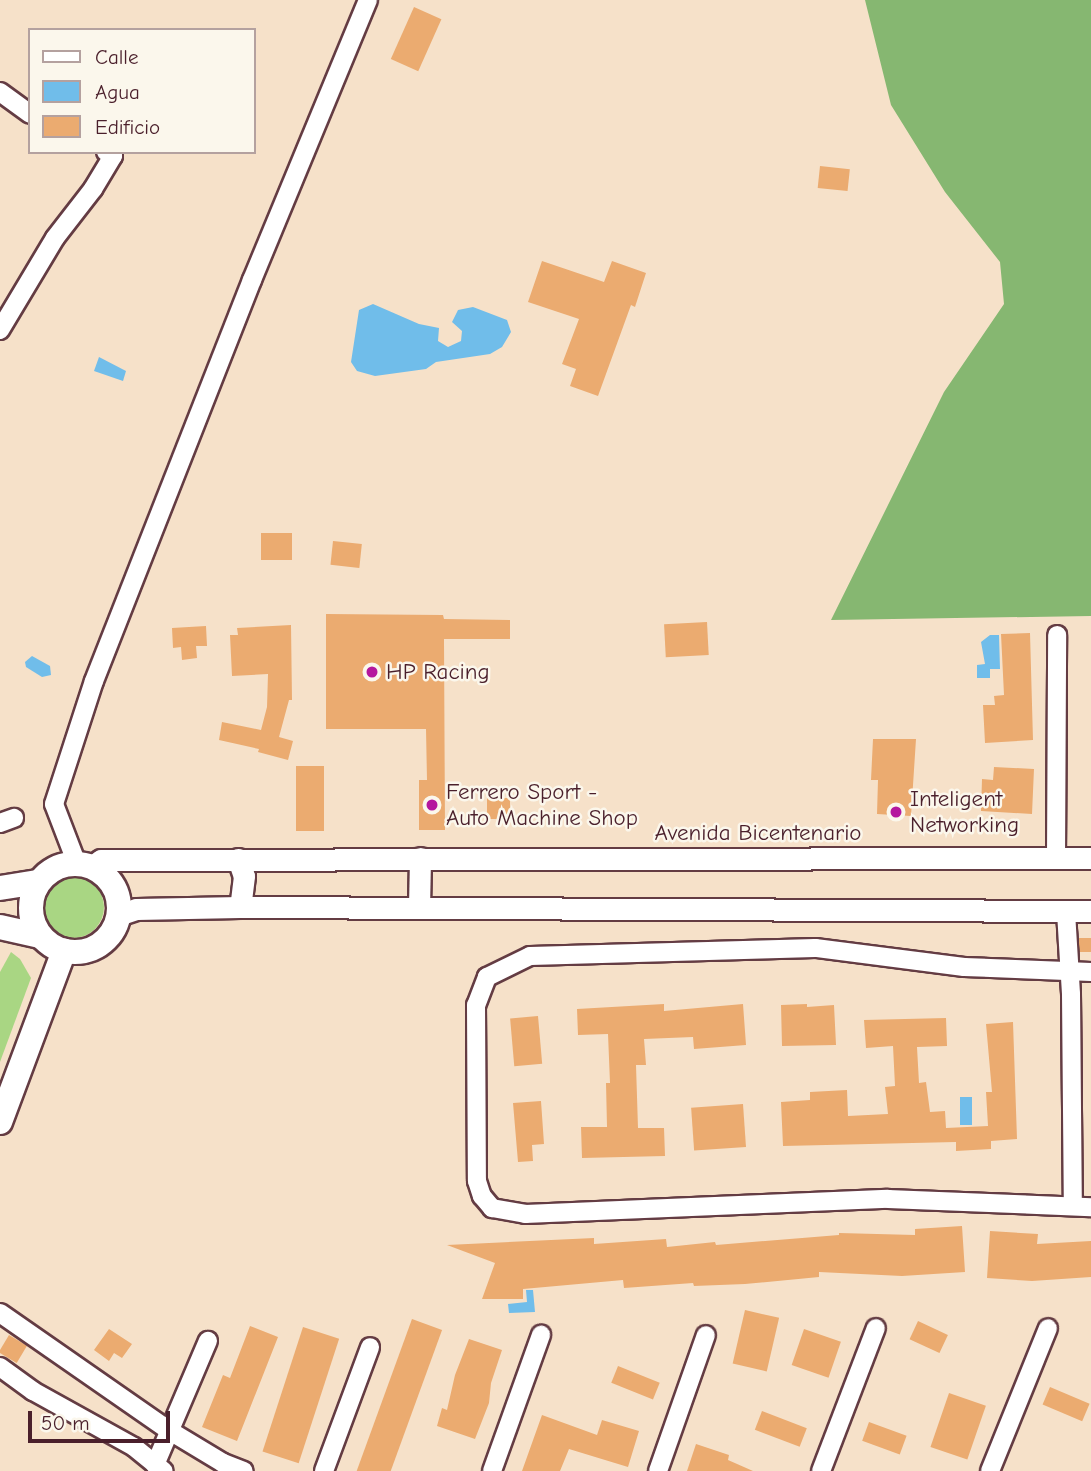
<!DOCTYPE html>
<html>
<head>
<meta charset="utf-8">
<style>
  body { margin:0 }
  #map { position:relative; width:1091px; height:1471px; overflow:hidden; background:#f6e1c9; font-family:"Comic Neue",sans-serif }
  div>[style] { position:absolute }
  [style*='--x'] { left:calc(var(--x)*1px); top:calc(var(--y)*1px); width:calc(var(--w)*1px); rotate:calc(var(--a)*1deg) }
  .green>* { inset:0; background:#a9d683 }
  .round { border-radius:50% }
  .forest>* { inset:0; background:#86b771 }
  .water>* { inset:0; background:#70bdea; transform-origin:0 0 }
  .building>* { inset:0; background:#ebab70; transform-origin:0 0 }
  .roads { filter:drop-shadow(2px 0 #643c43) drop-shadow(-2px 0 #643c43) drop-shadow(0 2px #643c43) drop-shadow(0 -2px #643c43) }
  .minor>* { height:18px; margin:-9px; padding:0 9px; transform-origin:9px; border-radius:9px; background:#fff }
  .tertiary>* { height:21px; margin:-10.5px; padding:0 10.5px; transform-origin:10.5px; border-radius:10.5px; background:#fff }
  .secondary>* { height:24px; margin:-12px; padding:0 12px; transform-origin:12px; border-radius:12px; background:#fff }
  .secondary>.ring { margin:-12px; padding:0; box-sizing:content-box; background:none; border:24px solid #fff; border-radius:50% }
  .dots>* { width:19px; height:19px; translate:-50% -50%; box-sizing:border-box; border:4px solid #fbf7ec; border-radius:50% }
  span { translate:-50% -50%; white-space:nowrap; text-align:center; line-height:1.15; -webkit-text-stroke:5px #fbf7ec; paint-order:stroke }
  .poi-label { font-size:23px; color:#4a1f2b }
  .left { translate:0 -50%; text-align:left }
  .street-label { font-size:23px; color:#4a1f2b }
  .legend { position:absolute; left:28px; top:28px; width:228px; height:126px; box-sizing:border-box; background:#fbf7ec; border:2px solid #b4a19f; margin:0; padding:9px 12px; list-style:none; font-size:21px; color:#4a1f2b }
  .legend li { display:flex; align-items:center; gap:14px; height:35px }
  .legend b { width:35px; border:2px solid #b4a19f }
  .scale { position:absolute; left:28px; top:1411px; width:142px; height:32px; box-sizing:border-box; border:4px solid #4a1f2b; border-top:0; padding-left:9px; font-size:21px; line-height:24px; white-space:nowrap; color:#4a1f2b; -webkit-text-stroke:5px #fbf7ec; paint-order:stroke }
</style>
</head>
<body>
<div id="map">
  <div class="green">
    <i class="round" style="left:42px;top:876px;width:62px;height:62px"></i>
    <i style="clip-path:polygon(11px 952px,20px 959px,31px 978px,0 1062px,0 972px)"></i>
  </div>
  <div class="forest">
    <i style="clip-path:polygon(865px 0,1091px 0,1091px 616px,831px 620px,944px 392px,1004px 304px,1000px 262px,945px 192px,891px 105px)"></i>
  </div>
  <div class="water">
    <i style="clip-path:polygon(373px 304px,419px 324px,439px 328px,438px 341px,448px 347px,461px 341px,462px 331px,452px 322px,458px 310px,473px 307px,507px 320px,511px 332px,502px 347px,490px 354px,436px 362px,426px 369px,375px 376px,357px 371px,351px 362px,359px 310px)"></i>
    <i style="clip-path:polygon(99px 357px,126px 371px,123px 381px,94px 371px)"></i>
    <i style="clip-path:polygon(990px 635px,999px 635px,1000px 669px,990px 669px,990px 678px,977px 678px,977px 665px,985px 664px,981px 642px)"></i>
    <i style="clip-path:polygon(32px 656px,50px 666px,51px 675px,42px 677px,26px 667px,25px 662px)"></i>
    <i style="left:960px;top:1097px;width:12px;height:28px"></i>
    <i style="clip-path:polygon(526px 1290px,533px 1290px,535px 1312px,509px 1313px,508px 1304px,527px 1302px)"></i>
  </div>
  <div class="building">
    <i style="left:414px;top:7px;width:30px;height:57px;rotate:24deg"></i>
    <i style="left:820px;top:166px;width:30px;height:22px;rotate:6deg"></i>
    <i style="clip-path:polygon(542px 261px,604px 282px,612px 261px,646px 273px,635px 307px,631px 305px,598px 396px,570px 386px,576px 369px,562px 364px,579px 319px,528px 302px)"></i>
    <i style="left:261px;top:533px;width:31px;height:27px"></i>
    <i style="left:333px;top:541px;width:29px;height:24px;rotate:6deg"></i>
    <i style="clip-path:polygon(326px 614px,443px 615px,444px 619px,510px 620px,510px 639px,444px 639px,445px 830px,419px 830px,419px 780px,427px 780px,426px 729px,326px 729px)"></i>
    <i style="left:707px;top:622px;width:33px;height:43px;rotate:87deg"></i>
    <i style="clip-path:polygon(291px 625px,292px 700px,289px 700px,279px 737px,293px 741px,288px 760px,258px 752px,259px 749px,219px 740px,222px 722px,261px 730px,267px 707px,268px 674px,232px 676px,230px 635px,238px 635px,237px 628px)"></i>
    <i style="clip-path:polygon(206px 626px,207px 646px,196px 646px,197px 658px,182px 660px,181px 647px,173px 648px,172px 628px)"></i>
    <i style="clip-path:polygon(1030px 633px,1033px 740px,985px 743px,983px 705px,995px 705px,994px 696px,1004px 695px,1001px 634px)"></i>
    <i style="clip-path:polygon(873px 739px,916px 739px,911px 816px,877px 814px,878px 780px,871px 780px)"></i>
    <i style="left:296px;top:766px;width:28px;height:65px"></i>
    <i style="clip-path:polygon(994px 767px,1034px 769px,1032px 814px,981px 811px,982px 779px,993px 780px)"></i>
    <i style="left:510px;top:798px;width:21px;height:23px;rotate:90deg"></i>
    <i style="left:1079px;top:938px;width:12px;height:14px"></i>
    <i style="clip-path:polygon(664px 1004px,664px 1011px,743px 1004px,746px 1045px,694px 1049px,693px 1037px,644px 1039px,646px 1065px,636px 1065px,638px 1128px,664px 1128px,665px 1156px,582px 1158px,581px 1127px,607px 1127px,606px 1083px,610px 1083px,608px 1034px,578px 1035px,577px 1009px)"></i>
    <i style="clip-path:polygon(807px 1004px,807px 1007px,834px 1005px,836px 1045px,782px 1046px,781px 1005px)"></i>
    <i style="left:538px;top:1016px;width:48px;height:28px;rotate:85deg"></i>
    <i style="clip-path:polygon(946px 1018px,947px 1046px,917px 1047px,919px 1083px,926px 1082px,930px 1112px,945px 1111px,946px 1128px,988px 1126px,986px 1092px,992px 1092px,986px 1024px,1013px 1022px,1017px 1139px,991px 1141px,991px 1149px,956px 1151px,956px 1142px,783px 1146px,781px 1102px,810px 1100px,810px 1092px,847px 1090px,848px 1116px,888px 1114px,885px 1087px,895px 1086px,893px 1046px,866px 1048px,864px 1020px)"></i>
    <i style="clip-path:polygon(541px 1101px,544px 1144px,532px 1145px,533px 1161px,518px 1162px,513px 1103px)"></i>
    <i style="left:743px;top:1104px;width:43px;height:52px;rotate:86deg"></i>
    <i style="clip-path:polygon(962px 1226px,965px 1272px,902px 1276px,819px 1272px,819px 1277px,745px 1284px,694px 1286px,693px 1283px,624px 1288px,623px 1280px,523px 1289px,523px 1299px,482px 1299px,495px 1263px,447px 1245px,594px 1238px,594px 1244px,666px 1239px,667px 1247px,715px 1242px,716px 1245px,839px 1235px,839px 1233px,915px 1235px,915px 1229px)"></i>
    <i style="clip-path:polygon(990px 1231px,1038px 1234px,1037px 1244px,1091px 1241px,1091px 1277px,1032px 1281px,987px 1278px)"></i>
    <i style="left:745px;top:1310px;width:35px;height:55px;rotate:13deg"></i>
    <i style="left:412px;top:1319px;width:32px;height:163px;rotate:20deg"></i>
    <i style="left:918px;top:1321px;width:33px;height:20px;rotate:25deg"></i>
    <i style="clip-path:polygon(250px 1326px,278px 1337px,237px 1441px,202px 1427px,223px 1375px,230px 1378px)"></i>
    <i style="left:303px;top:1327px;width:38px;height:131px;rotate:18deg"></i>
    <i style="clip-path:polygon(109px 1329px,132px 1344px,122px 1358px,114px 1353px,109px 1361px,94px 1350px)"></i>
    <i style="left:804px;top:1329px;width:39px;height:38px;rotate:19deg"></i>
    <i style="left:9px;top:1335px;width:21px;height:20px;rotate:31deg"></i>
    <i style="clip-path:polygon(469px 1339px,502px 1350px,491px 1383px,489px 1403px,475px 1439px,437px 1426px,442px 1408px,447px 1410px,455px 1375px)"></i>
    <i style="left:618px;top:1366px;width:45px;height:18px;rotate:22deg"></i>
    <i style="left:1050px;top:1387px;width:43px;height:19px;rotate:23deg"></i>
    <i style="left:949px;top:1393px;width:39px;height:57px;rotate:19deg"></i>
    <i style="left:762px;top:1411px;width:48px;height:20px;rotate:21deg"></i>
    <i style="clip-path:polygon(542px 1415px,597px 1435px,602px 1420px,639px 1431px,628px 1467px,569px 1449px,560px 1471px,522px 1471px)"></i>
    <i style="left:869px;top:1422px;width:40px;height:20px;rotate:20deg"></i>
    <i style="clip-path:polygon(696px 1444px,729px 1455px,728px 1460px,753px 1471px,687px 1471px)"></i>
  </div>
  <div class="roads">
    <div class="minor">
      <i style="--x:0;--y:92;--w:37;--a:36"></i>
      <i style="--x:0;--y:330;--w:107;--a:-59.1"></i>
      <i style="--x:55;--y:238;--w:62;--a:-52.2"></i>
      <i style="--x:93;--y:189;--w:39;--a:-59"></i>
      <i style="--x:113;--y:156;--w:8;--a:-150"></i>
      <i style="--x:0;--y:823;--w:15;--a:-20"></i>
      <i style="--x:1056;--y:858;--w:223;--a:-89.7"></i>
      <i style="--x:77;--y:864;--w:64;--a:-111"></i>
      <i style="--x:54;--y:804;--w:129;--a:-72"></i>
      <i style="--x:94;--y:681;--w:431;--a:-68.5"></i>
      <i style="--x:252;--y:280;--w:303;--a:-67.5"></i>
      <i style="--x:1066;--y:912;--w:82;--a:86.5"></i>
      <i style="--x:1071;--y:994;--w:211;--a:89.5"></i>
      <i style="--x:1091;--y:972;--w:127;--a:-177.7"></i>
      <i style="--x:964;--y:967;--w:150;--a:-172.7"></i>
      <i style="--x:815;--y:948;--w:285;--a:178.4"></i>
      <i style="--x:530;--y:956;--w:48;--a:154"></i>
      <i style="--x:487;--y:977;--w:30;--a:111"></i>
      <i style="--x:476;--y:1005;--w:176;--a:89.7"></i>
      <i style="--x:477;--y:1181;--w:16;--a:72"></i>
      <i style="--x:482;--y:1196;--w:16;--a:50"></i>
      <i style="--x:492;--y:1208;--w:34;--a:10"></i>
      <i style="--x:525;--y:1214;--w:363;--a:-2.4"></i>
      <i style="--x:888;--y:1199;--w:203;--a:2.3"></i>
      <i style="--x:0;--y:1313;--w:207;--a:34.8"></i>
      <i style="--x:170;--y:1431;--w:62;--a:31.1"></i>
      <i style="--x:223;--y:1463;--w:22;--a:21"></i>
      <i style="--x:0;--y:1367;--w:41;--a:36"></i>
      <i style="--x:33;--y:1391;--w:115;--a:29"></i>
      <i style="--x:134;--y:1447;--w:38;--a:39"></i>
      <i style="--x:155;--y:1465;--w:135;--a:-66.9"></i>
      <i style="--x:324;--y:1471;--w:132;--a:-69.6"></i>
      <i style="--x:492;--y:1471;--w:145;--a:-70.2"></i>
      <i style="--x:658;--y:1471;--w:144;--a:-70.6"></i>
      <i style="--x:821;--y:1471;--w:153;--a:-69"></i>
      <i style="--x:990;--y:1471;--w:154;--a:-67.9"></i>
    </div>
    <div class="tertiary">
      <i style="--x:238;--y:859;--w:18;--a:71"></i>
      <i style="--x:244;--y:876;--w:31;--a:97"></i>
      <i style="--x:91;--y:867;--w:12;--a:-35"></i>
      <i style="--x:101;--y:860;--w:990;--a:-0.12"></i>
      <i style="--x:419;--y:907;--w:49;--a:-88.8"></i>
      <i style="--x:118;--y:915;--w:19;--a:-18"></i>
      <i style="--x:136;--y:909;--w:104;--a:-1.1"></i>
      <i style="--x:240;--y:907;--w:851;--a:0.27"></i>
    </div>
    <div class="secondary">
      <i class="ring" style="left:31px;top:864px;width:64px;height:64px"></i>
      <i style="--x:0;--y:888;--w:39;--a:-9"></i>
      <i style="--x:0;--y:927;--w:41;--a:12.7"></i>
      <i style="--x:0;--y:1122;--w:183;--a:-69.5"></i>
    </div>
  </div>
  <div class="dots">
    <i style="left:372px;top:672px;background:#b5179e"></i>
    <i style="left:432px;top:805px;background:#b5179e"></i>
    <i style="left:896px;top:812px;background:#b5179e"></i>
  </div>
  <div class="poi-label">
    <span class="left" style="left:386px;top:672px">HP Racing</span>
    <span class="left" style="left:446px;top:805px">Ferrero Sport -<br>Auto Machine Shop</span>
    <span class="left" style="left:910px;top:812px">Inteligent<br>Networking</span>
  </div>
  <div class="street-label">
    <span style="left:758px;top:833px">Avenida Bicentenario</span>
  </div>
  <ul class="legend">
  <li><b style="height:9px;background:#fff"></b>Calle</li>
  <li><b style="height:19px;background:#70bdea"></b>Agua</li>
  <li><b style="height:19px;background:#ebab70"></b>Edificio</li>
  </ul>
  <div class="scale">50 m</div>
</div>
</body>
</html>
